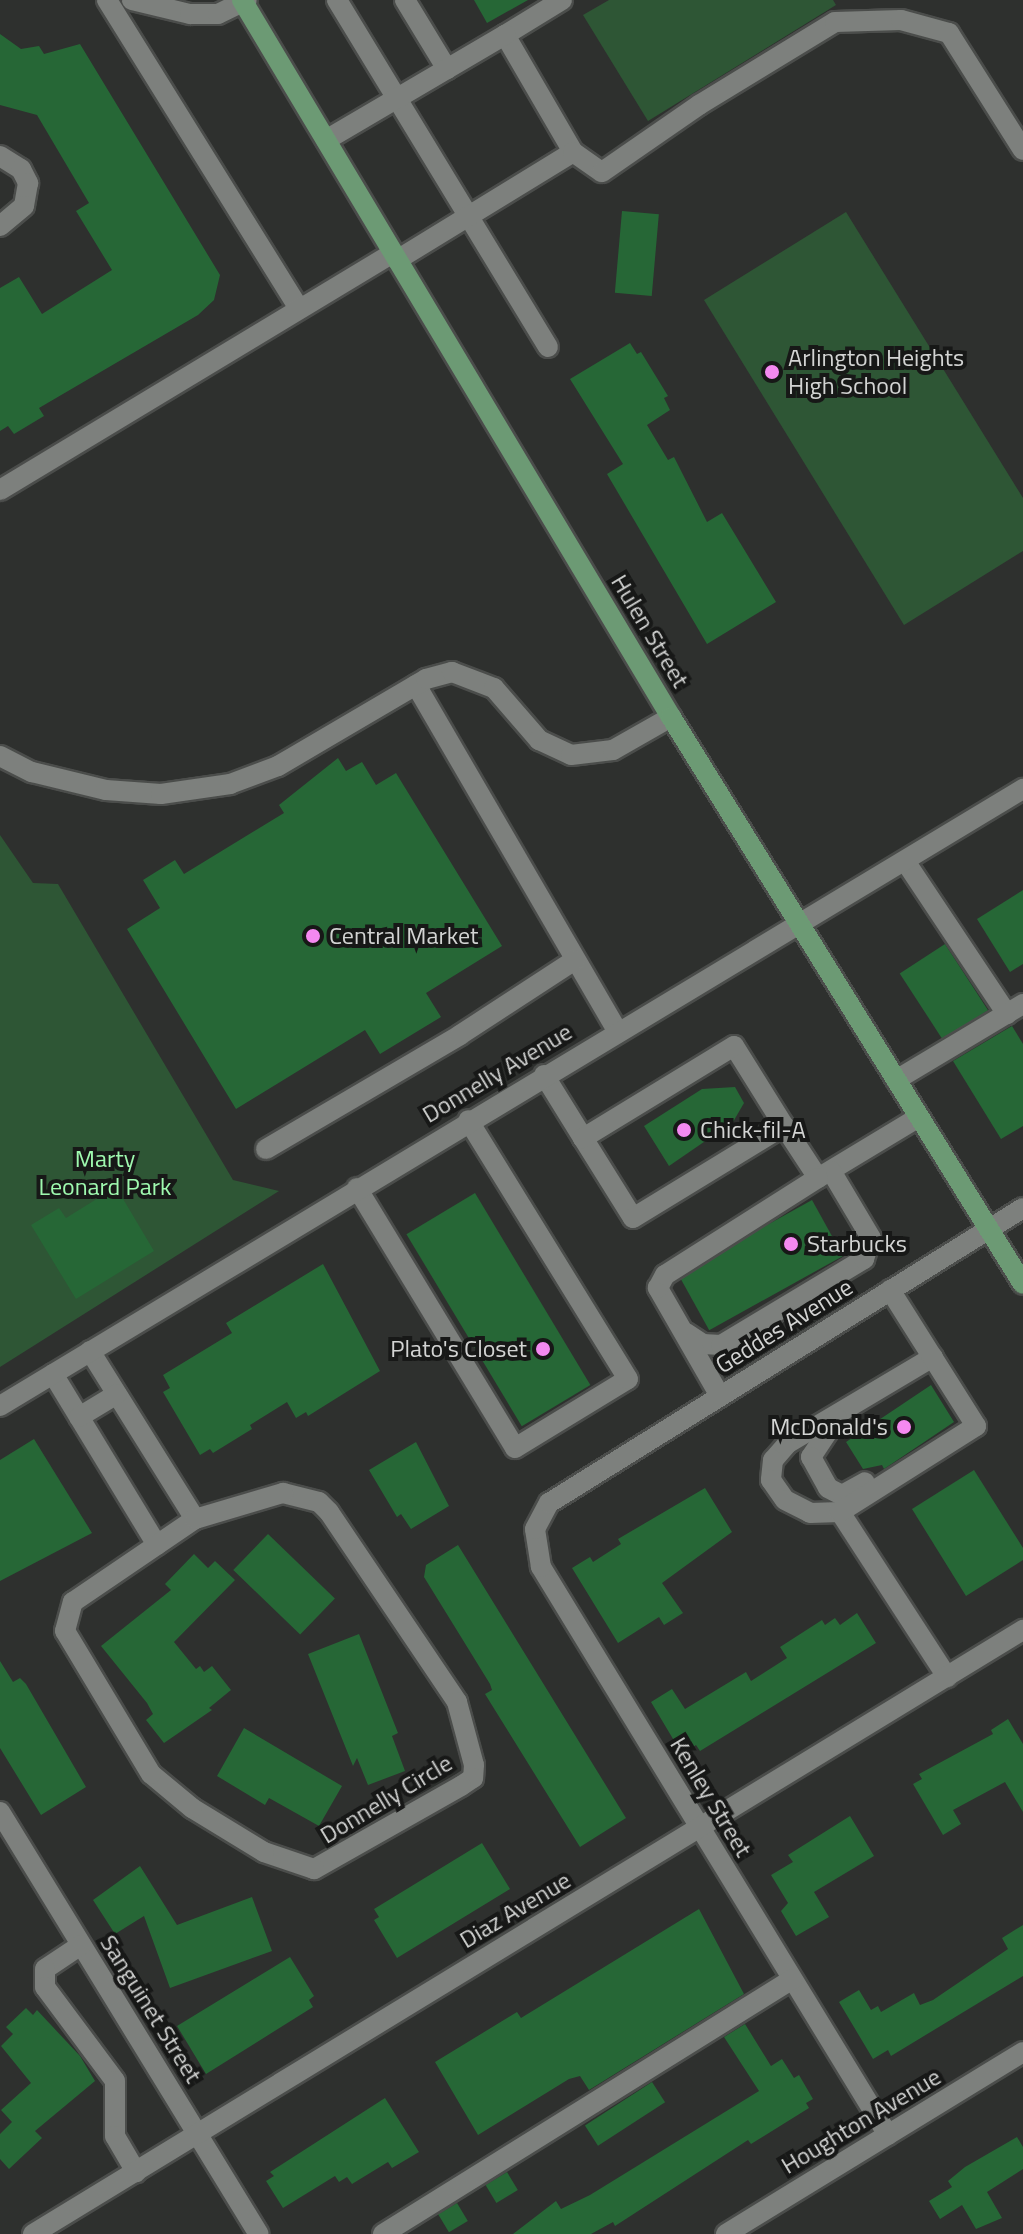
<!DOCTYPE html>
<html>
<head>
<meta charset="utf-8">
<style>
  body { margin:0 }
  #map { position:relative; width:1023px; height:2234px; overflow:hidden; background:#2e302e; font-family:"Titillium Web",sans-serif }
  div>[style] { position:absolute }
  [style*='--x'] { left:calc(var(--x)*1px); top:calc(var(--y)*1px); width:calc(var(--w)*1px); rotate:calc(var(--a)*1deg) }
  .green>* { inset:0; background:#2e5635 }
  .building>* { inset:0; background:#266736; transform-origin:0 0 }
  .roads { filter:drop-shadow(2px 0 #4b4d4b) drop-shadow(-2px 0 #4b4d4b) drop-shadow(0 2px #4b4d4b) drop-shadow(0 -2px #4b4d4b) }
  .minor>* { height:20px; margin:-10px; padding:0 10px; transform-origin:10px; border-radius:10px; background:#7d807d }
  .major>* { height:20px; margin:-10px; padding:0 10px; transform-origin:10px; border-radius:10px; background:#6c9a74 }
  .dots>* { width:22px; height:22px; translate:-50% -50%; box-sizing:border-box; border:4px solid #171817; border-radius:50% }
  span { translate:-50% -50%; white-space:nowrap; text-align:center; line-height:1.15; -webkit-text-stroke:8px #171817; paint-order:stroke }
  .poi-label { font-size:24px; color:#d3d4d3 }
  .left { translate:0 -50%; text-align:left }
  .right { translate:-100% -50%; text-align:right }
  .street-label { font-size:24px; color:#d3d4d3 }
  .park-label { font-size:24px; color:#9ff9af }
</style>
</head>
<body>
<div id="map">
  <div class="green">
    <i style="clip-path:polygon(609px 0,833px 0,836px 5px,648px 121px,583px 15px)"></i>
    <i style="clip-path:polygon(846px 212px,1023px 498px,1023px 551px,904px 625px,704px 300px)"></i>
    <i style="clip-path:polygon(0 835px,33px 883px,58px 884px,233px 1180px,279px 1191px,0 1367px)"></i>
  </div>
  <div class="building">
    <i style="clip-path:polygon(474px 0,528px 0,487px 23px)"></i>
    <i style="clip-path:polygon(0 34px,21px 49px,39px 46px,44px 54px,80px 44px,220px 275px,214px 300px,198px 315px,39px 408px,44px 416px,14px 434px,8px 426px,0 431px,0 288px,19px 277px,42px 314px,112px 270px,76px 211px,89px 203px,37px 115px,0 105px)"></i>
    <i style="left:622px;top:211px;width:37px;height:82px;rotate:5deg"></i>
    <i style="clip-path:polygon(630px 343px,637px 354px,641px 352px,668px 396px,664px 398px,670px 410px,647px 425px,668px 460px,674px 457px,707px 522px,722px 513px,776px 602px,707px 644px,607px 474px,623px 464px,570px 379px)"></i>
    <i style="clip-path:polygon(338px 758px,346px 771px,362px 762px,376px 785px,396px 773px,502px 946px,426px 993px,441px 1017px,380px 1054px,365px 1030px,236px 1109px,127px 929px,160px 908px,143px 880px,175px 860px,184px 874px,284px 813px,279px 805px)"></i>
    <i style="clip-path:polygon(1023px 890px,1023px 964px,1010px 972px,977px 919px)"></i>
    <i style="left:945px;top:944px;width:79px;height:54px;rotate:57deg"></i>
    <i style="clip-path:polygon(1012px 1026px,1023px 1044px,1023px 1126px,1001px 1139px,953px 1061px)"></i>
    <i style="clip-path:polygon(735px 1087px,744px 1103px,733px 1122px,669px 1166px,644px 1126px,702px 1089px)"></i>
    <i style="clip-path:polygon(116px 1187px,154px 1251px,76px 1299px,31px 1225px,59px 1208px,66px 1218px)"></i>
    <i style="left:475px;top:1193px;width:224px;height:80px;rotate:59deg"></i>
    <i style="left:812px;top:1200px;width:64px;height:153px;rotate:61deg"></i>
    <i style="clip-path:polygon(323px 1264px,380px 1371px,308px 1416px,306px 1412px,296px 1418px,287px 1402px,250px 1425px,252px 1429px,213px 1453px,210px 1449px,200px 1455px,163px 1392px,170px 1388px,163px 1375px,232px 1333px,226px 1323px)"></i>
    <i style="clip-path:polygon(931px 1385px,954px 1422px,884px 1469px,882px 1465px,863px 1469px,846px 1442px)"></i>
    <i style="clip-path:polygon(34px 1439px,92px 1533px,0 1581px,0 1460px)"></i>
    <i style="clip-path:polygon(416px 1442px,449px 1506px,411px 1529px,401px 1514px,397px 1517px,369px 1470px)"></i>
    <i style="clip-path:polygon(974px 1470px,1023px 1548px,1023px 1560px,966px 1596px,912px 1509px)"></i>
    <i style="clip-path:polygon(705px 1488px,732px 1532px,662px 1583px,683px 1613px,664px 1625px,659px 1617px,618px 1643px,572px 1568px,590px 1557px,593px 1562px,621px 1544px,618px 1539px)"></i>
    <i style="left:268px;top:1534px;width:93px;height:50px;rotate:44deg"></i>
    <i style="clip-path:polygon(458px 1545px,626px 1818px,580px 1847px,485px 1694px,492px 1690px,490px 1684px,424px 1577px,426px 1565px)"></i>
    <i style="clip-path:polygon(194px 1554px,208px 1568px,215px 1561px,235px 1580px,174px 1642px,196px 1669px,200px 1666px,204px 1672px,212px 1666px,231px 1690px,209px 1708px,212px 1710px,164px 1743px,146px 1720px,153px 1714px,147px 1703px,101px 1646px,171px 1590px,165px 1584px)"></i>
    <i style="clip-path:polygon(857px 1613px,876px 1643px,700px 1751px,696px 1745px,682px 1754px,651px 1702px,672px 1689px,685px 1709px,746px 1672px,751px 1681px,787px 1658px,780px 1647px,822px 1620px,825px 1625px,835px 1618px,840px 1625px)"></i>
    <i style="clip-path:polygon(359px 1634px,398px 1733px,392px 1736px,405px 1771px,368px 1785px,357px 1758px,353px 1766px,308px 1654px)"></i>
    <i style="clip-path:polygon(0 1661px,13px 1682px,20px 1678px,26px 1684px,86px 1787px,41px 1815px,0 1748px)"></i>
    <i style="clip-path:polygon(1008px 1719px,1023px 1744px,1023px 1812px,1005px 1782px,953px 1810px,961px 1824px,943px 1835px,913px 1784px,922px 1779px,919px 1774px,993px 1734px,991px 1730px)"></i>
    <i style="clip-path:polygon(244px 1728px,342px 1786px,319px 1826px,269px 1798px,265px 1805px,217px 1776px)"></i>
    <i style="clip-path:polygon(850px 1816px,874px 1856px,814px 1892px,829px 1917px,796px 1936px,781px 1911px,788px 1903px,771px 1875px,793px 1862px,788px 1855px)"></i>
    <i style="clip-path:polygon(482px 1843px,510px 1889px,397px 1958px,374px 1920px,379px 1917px,374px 1909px)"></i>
    <i style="clip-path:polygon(140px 1866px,177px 1925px,252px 1897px,272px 1951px,170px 1988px,144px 1916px,115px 1934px,93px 1900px)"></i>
    <i style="clip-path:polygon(699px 1909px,744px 1994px,589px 2090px,580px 2076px,569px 2079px,478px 2135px,435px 2062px,517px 2012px,521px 2018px)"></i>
    <i style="clip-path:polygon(1023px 1925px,1023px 1976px,891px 2056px,888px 2050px,873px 2059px,839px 2002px,859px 1990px,871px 2010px,878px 2006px,881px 2012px,914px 1993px,920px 2005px,933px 2000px,1008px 1949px,1002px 1938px)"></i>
    <i style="clip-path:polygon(290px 1957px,314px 1996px,309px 2000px,313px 2007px,206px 2074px,177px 2026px)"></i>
    <i style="clip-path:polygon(26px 2008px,33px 2015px,37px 2010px,80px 2056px,95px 2081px,35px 2131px,42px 2138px,9px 2169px,0 2159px,0 2134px,12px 2122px,1px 2110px,31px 2083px,1px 2046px,13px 2034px,6px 2027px)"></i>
    <i style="clip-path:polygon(745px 2024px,771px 2066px,782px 2059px,794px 2078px,799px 2075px,813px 2099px,806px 2103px,809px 2108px,751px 2144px,748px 2140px,615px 2226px,613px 2222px,591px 2234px,513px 2234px,556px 2201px,561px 2209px,590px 2195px,759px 2091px,724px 2037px)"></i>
    <i style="left:652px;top:2082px;width:24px;height:80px;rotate:57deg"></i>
    <i style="clip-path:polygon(385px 2098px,419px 2152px,392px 2168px,388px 2162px,352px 2184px,347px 2177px,339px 2182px,335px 2176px,283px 2208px,266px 2181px,274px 2176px,270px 2172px)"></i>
    <i style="clip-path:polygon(1017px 2137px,1023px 2147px,1023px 2169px,987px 2192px,1002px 2218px,976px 2229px,962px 2205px,940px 2219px,929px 2201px,952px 2187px,948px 2181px,965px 2167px)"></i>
    <i style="left:507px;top:2172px;width:21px;height:25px;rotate:59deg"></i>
    <i style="left:457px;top:2203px;width:21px;height:22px;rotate:59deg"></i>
  </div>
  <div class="roads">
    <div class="minor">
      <i style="--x:107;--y:0;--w:363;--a:58.1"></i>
      <i style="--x:132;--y:0;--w:60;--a:13.6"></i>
      <i style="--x:190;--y:14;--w:28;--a:0"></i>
      <i style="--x:218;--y:14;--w:32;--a:-26"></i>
      <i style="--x:337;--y:0;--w:406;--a:58.7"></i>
      <i style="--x:405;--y:0;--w:81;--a:58.7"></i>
      <i style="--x:562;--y:0;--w:67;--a:148.4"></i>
      <i style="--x:505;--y:35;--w:135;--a:59.8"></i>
      <i style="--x:326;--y:140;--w:208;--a:-30.4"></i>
      <i style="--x:0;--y:156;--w:25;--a:32"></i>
      <i style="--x:21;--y:169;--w:16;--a:63"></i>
      <i style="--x:28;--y:183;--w:23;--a:100"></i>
      <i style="--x:24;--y:206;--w:31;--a:140"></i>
      <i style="--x:397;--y:260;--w:206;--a:-31.5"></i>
      <i style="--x:573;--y:152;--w:35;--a:35"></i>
      <i style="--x:602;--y:172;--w:118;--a:-34.6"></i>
      <i style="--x:699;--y:105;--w:159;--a:-31.4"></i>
      <i style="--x:835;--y:22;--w:66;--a:-1.7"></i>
      <i style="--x:901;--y:20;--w:50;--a:15.2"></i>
      <i style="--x:949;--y:33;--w:138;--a:57.7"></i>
      <i style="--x:0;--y:490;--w:459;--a:-31.1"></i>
      <i style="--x:416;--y:685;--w:400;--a:59.8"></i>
      <i style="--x:0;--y:756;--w:36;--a:27"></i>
      <i style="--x:32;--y:772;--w:76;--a:13.7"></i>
      <i style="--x:106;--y:790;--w:55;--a:4.2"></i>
      <i style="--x:161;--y:794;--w:70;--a:-8.2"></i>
      <i style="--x:230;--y:784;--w:51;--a:-20.6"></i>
      <i style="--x:278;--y:766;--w:172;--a:-30.4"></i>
      <i style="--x:426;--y:679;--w:27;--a:-15"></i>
      <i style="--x:452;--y:672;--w:45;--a:20.9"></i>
      <i style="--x:494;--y:688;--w:69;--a:49.1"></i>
      <i style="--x:539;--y:740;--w:35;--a:25"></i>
      <i style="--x:571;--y:755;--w:42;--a:-6.8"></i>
      <i style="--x:613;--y:750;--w:67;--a:-29.6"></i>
      <i style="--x:905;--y:861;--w:184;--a:56.3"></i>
      <i style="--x:544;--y:1075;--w:74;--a:58.2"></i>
      <i style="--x:583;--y:1138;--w:94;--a:58"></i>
      <i style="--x:633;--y:1218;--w:177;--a:-31.4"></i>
      <i style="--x:784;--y:1126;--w:94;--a:-122"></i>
      <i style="--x:734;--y:1046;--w:177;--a:148.6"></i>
      <i style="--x:896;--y:1080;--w:148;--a:-30.9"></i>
      <i style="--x:784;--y:1126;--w:62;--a:56.8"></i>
      <i style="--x:818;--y:1178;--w:118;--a:-31.1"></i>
      <i style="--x:266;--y:1149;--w:225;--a:-30.4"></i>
      <i style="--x:460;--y:1035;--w:137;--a:-33.1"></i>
      <i style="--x:357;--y:1188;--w:304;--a:58.7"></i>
      <i style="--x:515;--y:1448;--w:132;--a:-31.4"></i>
      <i style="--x:628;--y:1379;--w:304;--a:-121.7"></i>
      <i style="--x:686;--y:1333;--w:20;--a:33"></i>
      <i style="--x:703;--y:1344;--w:18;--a:3"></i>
      <i style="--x:721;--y:1345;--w:167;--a:-31"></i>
      <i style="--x:864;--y:1259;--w:22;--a:-72"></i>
      <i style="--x:871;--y:1238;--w:78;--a:-120.8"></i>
      <i style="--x:90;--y:1351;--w:198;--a:58"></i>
      <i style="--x:933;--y:1357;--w:169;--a:149.3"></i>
      <i style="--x:788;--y:1443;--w:23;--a:131"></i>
      <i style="--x:773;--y:1460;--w:20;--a:96"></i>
      <i style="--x:771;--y:1480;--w:24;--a:55"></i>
      <i style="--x:785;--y:1500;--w:28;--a:27"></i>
      <i style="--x:810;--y:1513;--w:30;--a:-2"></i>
      <i style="--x:840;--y:1512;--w:197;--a:57"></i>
      <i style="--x:53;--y:1374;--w:200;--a:58.7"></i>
      <i style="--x:720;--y:1396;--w:125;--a:-119.9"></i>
      <i style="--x:658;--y:1288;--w:15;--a:-62"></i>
      <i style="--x:665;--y:1275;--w:181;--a:-32.4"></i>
      <i style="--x:0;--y:1406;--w:1195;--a:-31.1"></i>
      <i style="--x:79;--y:1417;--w:44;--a:-31.2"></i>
      <i style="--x:837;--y:1418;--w:47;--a:123.7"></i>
      <i style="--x:811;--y:1457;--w:35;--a:61"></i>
      <i style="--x:828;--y:1488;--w:16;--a:27"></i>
      <i style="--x:842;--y:1495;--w:26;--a:-29"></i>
      <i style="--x:283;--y:1493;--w:37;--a:14"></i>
      <i style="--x:319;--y:1502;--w:14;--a:45"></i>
      <i style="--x:329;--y:1512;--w:229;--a:56"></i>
      <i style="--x:457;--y:1702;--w:65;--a:74.9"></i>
      <i style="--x:474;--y:1765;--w:13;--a:94"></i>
      <i style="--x:473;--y:1778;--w:14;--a:146"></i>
      <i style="--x:461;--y:1786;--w:169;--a:150.5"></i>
      <i style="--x:314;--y:1869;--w:53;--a:-161.2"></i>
      <i style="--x:264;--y:1852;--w:84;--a:-148.6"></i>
      <i style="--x:192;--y:1808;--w:53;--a:-140.3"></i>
      <i style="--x:151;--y:1774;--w:167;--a:-121"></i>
      <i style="--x:65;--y:1631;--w:30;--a:-75"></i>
      <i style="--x:73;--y:1602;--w:148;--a:-34.2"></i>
      <i style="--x:195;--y:1519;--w:92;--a:-16.5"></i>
      <i style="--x:840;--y:1512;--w:161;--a:-32.3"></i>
      <i style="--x:976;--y:1426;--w:161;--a:-122.3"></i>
      <i style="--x:0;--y:1812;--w:495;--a:58.5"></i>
      <i style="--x:81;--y:1945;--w:43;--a:146.3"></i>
      <i style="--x:45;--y:1969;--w:18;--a:90"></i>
      <i style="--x:45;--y:1987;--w:117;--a:53.3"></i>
      <i style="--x:115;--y:2081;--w:55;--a:90"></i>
      <i style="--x:115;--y:2136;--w:42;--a:59.7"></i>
      <i style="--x:888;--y:2135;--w:666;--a:-121.42"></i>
      <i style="--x:541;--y:1567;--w:38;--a:-99"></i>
      <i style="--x:535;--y:1529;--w:30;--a:-62"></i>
      <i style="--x:549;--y:1503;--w:558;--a:-31.9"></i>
      <i style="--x:33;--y:2234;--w:1160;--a:-31.39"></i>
      <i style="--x:383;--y:2234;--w:482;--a:-31.9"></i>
      <i style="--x:726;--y:2234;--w:348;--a:-31.5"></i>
    </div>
    <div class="major">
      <i style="--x:242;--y:0;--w:836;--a:59.11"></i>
      <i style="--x:671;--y:717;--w:667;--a:58.17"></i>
    </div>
  </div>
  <div class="dots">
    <i style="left:772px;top:372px;background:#f489f0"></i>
    <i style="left:313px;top:936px;background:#f489f0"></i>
    <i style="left:684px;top:1130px;background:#f489f0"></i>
    <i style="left:791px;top:1244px;background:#f489f0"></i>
    <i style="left:543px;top:1349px;background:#f489f0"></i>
    <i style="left:904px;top:1427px;background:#f489f0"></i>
  </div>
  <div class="poi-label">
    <span class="left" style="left:788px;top:372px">Arlington Heights<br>High School</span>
    <span class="left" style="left:329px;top:936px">Central Market</span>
    <span class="left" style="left:700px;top:1130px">Chick-fil-A</span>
    <span class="left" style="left:807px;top:1244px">Starbucks</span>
    <span class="right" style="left:527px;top:1349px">Plato's Closet</span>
    <span class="right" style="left:888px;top:1427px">McDonald's</span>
  </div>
  <div class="street-label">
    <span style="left:650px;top:631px;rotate:59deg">Hulen Street</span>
    <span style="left:497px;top:1073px;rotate:-31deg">Donnelly Avenue</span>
    <span style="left:784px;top:1326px;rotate:-32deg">Geddes Avenue</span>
    <span style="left:711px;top:1797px;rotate:59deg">Kenley Street</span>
    <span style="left:386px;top:1799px;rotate:-31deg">Donnelly Circle</span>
    <span style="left:515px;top:1910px;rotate:-31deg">Diaz Avenue</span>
    <span style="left:151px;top:2009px;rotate:58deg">Sanguinet Street</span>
    <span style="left:861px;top:2121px;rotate:-31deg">Houghton Avenue</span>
  </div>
  <div class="park-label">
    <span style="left:105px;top:1173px">Marty<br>Leonard Park</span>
  </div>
</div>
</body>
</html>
